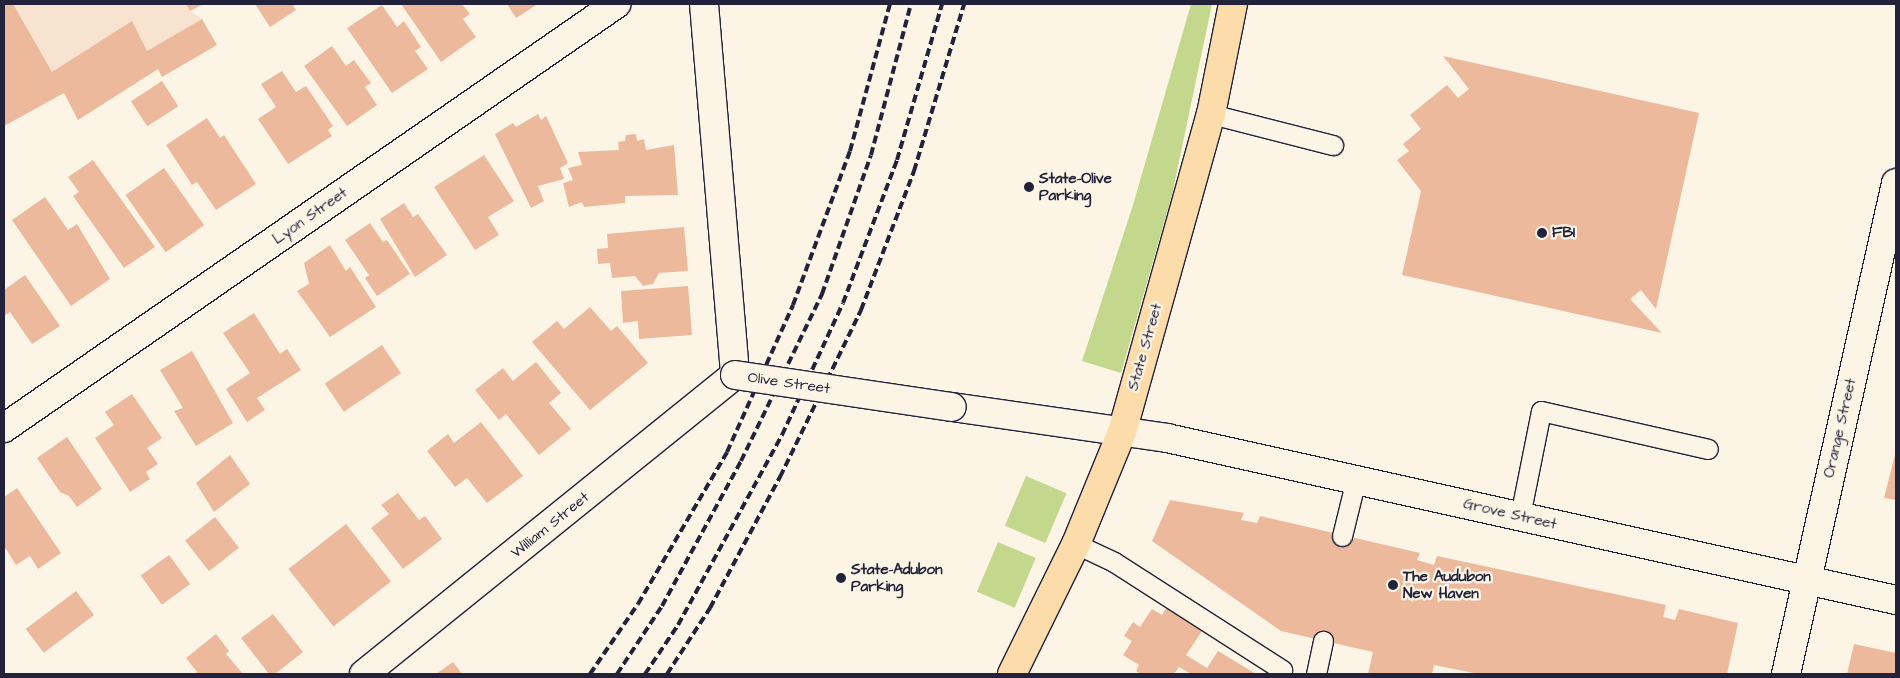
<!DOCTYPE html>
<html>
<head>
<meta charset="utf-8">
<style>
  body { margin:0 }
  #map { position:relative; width:1900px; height:678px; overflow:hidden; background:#fcf5e5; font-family:"Architects Daughter",sans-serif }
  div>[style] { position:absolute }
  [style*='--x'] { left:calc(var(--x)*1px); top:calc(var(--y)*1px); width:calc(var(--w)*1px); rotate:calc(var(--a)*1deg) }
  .built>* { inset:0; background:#f7e3cf }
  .green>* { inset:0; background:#c3d88d; transform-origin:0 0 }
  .building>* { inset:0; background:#ecb99d; transform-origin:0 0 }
  .roads { filter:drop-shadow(1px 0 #22223b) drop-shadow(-1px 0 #22223b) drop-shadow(0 1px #22223b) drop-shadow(0 -1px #22223b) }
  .service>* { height:19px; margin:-9.5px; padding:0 9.5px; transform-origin:9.5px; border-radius:9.5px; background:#fcf5e5 }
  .minor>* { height:28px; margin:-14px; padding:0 14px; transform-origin:14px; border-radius:14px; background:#fcf5e5 }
  .tertiary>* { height:28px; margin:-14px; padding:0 14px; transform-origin:14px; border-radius:14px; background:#fcf5e5 }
  .secondary>* { height:28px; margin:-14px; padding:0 14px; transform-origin:14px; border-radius:14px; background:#fcf5e5 }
  .primary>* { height:28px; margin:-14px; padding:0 14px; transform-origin:14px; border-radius:14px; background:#fddcac }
  .rail>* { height:4px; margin-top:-2px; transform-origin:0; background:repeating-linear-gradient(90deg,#22223b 0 8px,transparent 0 12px) }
  .bridges { filter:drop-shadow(1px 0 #22223b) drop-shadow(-1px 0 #22223b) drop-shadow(0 1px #22223b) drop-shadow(0 -1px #22223b) }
  .tertiary-bridge>* { height:28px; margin:-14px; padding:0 14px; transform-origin:14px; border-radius:14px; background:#fcf5e5 }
  .dots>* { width:14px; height:14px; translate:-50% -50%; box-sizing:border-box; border:2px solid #fcf5e5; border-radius:50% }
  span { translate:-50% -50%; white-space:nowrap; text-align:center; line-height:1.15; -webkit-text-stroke:4.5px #fcf5e5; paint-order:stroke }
  .poi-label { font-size:15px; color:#22223b; font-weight:700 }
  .left { translate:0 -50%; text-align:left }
  .street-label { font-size:15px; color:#22223b }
  .frame { position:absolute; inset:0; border:5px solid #22223b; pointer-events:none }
</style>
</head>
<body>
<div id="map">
  <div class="built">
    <i style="clip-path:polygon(4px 4px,204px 4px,190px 11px,202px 19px,147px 51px,158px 69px,78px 120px,64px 93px,4px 126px)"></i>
  </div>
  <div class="green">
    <i style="clip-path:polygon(1191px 4px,1212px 4px,1172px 195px,1121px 373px,1082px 361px,1133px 205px)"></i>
    <i style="left:1026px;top:476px;width:44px;height:54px;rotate:23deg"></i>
    <i style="left:998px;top:542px;width:41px;height:54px;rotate:23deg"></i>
  </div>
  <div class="building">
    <i style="clip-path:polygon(4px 4px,13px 4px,52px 72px,132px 21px,147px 51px,202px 19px,217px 45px,162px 77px,158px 69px,78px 120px,64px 93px,4px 126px)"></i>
    <i style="clip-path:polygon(186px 4px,203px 4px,190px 11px)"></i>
    <i style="clip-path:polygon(255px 4px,298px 4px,293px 6px,296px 10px,270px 27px)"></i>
    <i style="clip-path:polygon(401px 4px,462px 4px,470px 14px,463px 19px,476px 37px,441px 62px)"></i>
    <i style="clip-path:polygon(507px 4px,538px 4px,516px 18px)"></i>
    <i style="clip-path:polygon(382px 5px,397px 27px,404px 21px,421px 47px,415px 51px,428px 69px,392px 93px,347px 28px)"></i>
    <i style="clip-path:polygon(332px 46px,346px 66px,354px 60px,371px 83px,365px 87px,377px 105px,347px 126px,304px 66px)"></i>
    <i style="clip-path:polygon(1443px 56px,1699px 113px,1656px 309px,1641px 290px,1630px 299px,1662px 333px,1402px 275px,1421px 191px,1397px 160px,1409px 151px,1403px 144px,1421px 129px,1410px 115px,1447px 85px,1458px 98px,1469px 89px)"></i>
    <i style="clip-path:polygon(282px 71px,296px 92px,306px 86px,333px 126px,328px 130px,332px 136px,288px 164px,258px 119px,276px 107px,261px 84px)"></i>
    <i style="left:162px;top:81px;width:30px;height:37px;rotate:57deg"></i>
    <i style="clip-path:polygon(538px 114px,541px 120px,546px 116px,568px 163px,560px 168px,564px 179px,538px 186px,544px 201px,531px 208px,495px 134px,513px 123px,516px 127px)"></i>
    <i style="clip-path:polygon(207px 118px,220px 138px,224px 135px,256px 184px,216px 210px,197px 182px,192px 185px,166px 145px)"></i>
    <i style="clip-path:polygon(636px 134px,637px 141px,644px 139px,646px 150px,674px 145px,678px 195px,625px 196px,625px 203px,584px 207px,582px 202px,569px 207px,563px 183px,573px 180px,568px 168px,582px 165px,578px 152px,619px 150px,618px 142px,625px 141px,626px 135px)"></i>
    <i style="clip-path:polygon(484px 155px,514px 201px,488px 217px,499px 235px,475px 250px,434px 187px)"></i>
    <i style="clip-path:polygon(93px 160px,155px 247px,124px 268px,73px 196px,79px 192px,68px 177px)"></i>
    <i style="left:164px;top:168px;width:70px;height:47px;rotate:55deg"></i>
    <i style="clip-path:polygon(45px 197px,68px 230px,77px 224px,110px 279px,71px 306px,12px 220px)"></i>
    <i style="clip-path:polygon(404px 203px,413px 217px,418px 214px,447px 255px,415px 277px,380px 219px)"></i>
    <i style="clip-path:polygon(370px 223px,383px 242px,387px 240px,410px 274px,377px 296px,365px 278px,369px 275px,345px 240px)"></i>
    <i style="clip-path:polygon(684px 227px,688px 271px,659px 273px,653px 284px,643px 286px,635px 276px,612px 278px,610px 263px,598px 264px,597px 249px,608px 248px,607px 234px)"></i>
    <i style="clip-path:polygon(330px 245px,346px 271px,350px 267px,376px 307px,330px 337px,297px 291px,309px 284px,304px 263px)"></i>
    <i style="clip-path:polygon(25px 275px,60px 326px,32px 344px,10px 312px,4px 316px,4px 290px)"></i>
    <i style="clip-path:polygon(688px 286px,692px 335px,639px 339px,638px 321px,623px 323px,621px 291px)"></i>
    <i style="clip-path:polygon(590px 307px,611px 331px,617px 326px,648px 363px,590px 410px,532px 342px,557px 321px,564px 329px)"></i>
    <i style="clip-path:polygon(254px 313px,280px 354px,287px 349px,301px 370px,257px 398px,265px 410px,247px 422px,226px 389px,250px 373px,223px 333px)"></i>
    <i style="left:382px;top:345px;width:34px;height:69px;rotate:56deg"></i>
    <i style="clip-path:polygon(192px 351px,233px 423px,196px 446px,174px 411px,183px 408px,160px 370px)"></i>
    <i style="clip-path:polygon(536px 362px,561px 393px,549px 403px,571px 429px,539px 455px,506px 414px,499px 420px,475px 390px,503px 368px,513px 381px)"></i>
    <i style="clip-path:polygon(132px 394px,162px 438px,147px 448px,158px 464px,146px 472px,150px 479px,130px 492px,95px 438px,114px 425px,105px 412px)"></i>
    <i style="clip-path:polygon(481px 422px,523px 476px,487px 503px,467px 478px,455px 487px,427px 451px,448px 434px,454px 443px)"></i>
    <i style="clip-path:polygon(67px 437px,102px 489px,77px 507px,69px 496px,60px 492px,37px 458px)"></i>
    <i style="clip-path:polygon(1896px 451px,1896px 500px,1884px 498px)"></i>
    <i style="clip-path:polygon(230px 455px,250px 484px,214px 512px,196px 483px)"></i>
    <i style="clip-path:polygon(17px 488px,61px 553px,38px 569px,30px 556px,16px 565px,4px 546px,4px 497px)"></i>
    <i style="clip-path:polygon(398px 493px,419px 520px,425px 516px,442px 539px,403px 569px,371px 528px,389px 514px,381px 505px)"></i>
    <i style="clip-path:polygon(1170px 500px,1244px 513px,1241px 520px,1257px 523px,1260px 516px,1420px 553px,1417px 560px,1434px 565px,1437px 556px,1666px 605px,1663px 617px,1675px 620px,1679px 609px,1738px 623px,1727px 674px,1479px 674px,1434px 665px,1432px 674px,1368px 674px,1373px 652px,1281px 631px,1152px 541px)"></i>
    <i style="left:215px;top:517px;width:39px;height:38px;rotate:52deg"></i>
    <i style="left:346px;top:524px;width:73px;height:73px;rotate:52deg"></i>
    <i style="left:169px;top:555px;width:36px;height:35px;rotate:54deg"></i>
    <i style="left:76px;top:591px;width:30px;height:63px;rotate:53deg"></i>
    <i style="clip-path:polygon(1168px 605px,1204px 628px,1186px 655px,1207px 668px,1218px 651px,1256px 674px,1191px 674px,1179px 667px,1174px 674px,1141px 674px,1136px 671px,1139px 665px,1123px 655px,1132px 641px,1124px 636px,1133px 622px,1140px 627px,1152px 609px,1162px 615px)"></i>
    <i style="clip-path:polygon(273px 614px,303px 652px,275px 674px,269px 674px,241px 638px)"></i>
    <i style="clip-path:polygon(216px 634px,229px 651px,226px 654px,243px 674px,195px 674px,197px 672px,186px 658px)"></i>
    <i style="clip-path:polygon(1854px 644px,1896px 653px,1896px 674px,1847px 674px)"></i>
    <i style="clip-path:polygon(453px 662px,462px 674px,436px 674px)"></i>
  </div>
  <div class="roads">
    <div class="service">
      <i style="--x:1211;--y:114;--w:126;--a:14.3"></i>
      <i style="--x:1520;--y:516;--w:107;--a:-78.7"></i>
      <i style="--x:1541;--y:411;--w:171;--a:12.8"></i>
      <i style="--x:1342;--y:536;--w:59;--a:-76.2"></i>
      <i style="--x:1076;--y:544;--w:42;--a:25.3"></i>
      <i style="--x:1114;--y:562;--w:200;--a:32.7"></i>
      <i style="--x:1316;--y:674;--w:34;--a:-78"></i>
    </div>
    <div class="minor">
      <i style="--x:4;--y:428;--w:745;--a:-34.71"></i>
      <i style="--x:364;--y:674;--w:476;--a:-38.9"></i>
    </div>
    <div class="tertiary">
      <i style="--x:704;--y:4;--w:372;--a:85.2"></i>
      <i style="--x:952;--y:407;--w:217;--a:8.2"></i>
      <i style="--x:1167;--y:438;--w:747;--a:12.53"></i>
    </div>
    <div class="secondary">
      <i style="--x:1786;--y:674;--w:503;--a:-77.37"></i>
    </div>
    <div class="primary">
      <i style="--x:1012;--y:674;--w:145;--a:-63.8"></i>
      <i style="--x:1076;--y:544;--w:121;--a:-67.7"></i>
      <i style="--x:1122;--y:432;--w:330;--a:-74.4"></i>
      <i style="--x:1211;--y:114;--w:112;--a:-78.7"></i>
    </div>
  </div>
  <div class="rail">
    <i style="--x:590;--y:674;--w:85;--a:-55.6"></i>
    <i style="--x:638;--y:604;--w:176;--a:-59.6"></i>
    <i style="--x:727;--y:452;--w:161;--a:-65.8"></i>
    <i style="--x:793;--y:305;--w:164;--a:-69.7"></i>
    <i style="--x:850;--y:151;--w:152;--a:-74.8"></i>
    <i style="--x:617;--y:674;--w:82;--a:-56.5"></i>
    <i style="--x:662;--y:606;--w:165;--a:-61.4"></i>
    <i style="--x:741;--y:461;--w:186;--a:-64.1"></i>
    <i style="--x:822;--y:294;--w:147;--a:-70.6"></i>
    <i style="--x:871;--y:155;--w:156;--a:-75.2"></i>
    <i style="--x:645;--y:674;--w:59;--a:-56"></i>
    <i style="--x:678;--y:625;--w:217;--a:-61.3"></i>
    <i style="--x:782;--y:435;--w:145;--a:-65.2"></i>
    <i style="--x:843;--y:303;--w:153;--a:-69.3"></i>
    <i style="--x:897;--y:160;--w:162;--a:-73.9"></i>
    <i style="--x:667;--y:674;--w:79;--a:-56.9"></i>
    <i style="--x:710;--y:608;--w:149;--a:-61.9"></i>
    <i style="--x:780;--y:477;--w:186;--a:-64.1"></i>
    <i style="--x:861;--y:310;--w:149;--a:-69.1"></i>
    <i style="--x:914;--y:171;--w:174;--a:-73.3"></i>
  </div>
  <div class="bridges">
    <div class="tertiary-bridge">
      <i style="--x:735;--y:375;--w:219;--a:8.4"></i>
    </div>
  </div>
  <div class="dots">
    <i style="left:1029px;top:187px;background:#22223b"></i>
    <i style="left:1542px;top:233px;background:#22223b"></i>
    <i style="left:841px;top:578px;background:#22223b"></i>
    <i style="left:1393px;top:585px;background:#22223b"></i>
  </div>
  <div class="poi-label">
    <span class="left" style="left:1039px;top:187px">State-Olive<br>Parking</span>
    <span class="left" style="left:1552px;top:233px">FBI</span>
    <span class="left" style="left:851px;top:578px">State-Adubon<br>Parking</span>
    <span class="left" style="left:1403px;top:585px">The Audubon<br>New Haven</span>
  </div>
  <div class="street-label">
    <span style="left:310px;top:216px;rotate:-35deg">Lyon Street</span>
    <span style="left:1145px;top:347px;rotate:-74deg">State Street</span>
    <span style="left:789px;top:383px;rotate:8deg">Olive Street</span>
    <span style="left:1840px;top:428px;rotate:-77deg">Orange Street</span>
    <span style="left:1510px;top:514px;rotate:13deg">Grove Street</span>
    <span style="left:550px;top:525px;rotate:-39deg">William Street</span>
  </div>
  <div class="frame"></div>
</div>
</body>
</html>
